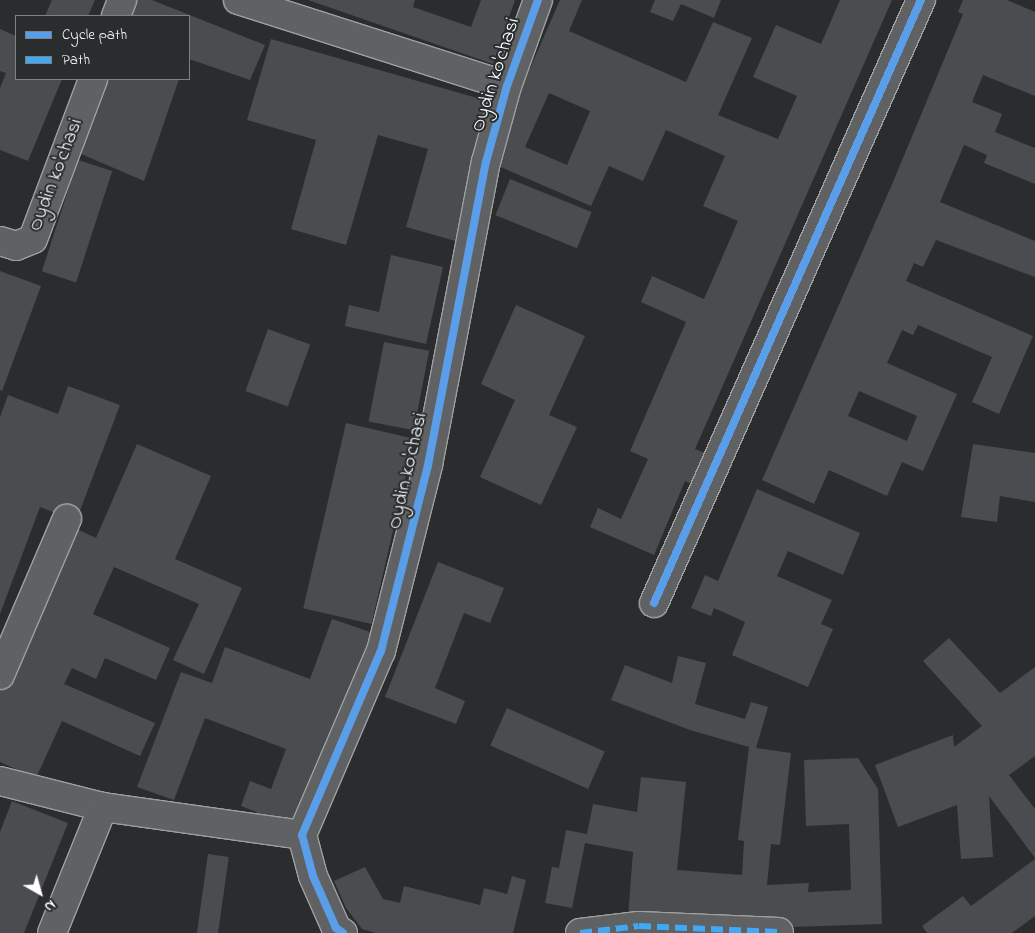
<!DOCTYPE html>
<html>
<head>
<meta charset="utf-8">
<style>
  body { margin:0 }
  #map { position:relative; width:1035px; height:933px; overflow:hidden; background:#2b2c2d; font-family:"Indie Flower",sans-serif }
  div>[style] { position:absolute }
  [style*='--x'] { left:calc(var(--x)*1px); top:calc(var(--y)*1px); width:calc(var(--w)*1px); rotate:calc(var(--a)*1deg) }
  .building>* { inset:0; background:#4a4c50; transform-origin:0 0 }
  .roads { filter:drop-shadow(1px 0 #a0a0a0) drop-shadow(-1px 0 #a0a0a0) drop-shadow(0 1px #a0a0a0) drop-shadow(0 -1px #a0a0a0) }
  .minor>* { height:28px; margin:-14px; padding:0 14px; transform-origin:14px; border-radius:14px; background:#606162 }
  .quiet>* { height:6px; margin-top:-3px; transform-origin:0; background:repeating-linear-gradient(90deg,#3fa9f5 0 12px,transparent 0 18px) }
  .cycleway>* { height:8px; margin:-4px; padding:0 4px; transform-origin:4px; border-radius:4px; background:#5a9eea }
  span { translate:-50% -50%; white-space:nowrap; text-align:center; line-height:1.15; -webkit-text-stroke:4px #2a2d2e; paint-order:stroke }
  .street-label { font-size:20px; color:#fff }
  .legend { position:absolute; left:15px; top:15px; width:175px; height:65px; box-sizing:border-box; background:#2a2d2e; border:1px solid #7f8182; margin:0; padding:6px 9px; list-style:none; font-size:15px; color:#fff }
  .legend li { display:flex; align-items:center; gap:10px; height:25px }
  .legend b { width:25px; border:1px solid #7f8182 }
  .north { position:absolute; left:15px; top:868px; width:50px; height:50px; -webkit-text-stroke:4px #2a2d2e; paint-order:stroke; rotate:142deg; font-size:14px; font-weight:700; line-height:20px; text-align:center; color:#fff }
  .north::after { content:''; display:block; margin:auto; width:18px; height:22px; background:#fff; clip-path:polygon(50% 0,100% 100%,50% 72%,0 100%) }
</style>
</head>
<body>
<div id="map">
  <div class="building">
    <i style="clip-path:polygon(52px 0,95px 0,88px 16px,45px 16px)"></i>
    <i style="clip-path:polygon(137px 0,152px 0,265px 45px,250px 80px,189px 59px,189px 16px,131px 16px)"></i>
    <i style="clip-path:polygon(308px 0,415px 0,413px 7px,471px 27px,481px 0,515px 0,493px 64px)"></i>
    <i style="clip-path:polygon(evenodd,560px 0,582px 0,569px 31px,686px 82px,713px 22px,752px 38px,718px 115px,778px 139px,797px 96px,753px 77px,776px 25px,821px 44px,840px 0,892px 0,695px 449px,709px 455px,696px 486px,685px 481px,654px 555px,590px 527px,598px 508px,621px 519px,648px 459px,630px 451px,686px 322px,641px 302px,652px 276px,704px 299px,738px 221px,703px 206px,725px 156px,666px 130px,643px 181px,609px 166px,591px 206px,489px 162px,560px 0,549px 93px,590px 111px,567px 165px,525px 147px,549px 93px)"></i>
    <i style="clip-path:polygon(655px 0,721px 0,714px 18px,681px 4px,673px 21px,650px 12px)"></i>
    <i style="clip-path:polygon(evenodd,963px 0,1007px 0,1035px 12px,1035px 96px,983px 75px,972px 102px,1002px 114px,995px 132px,1035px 148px,1035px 184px,984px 163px,987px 155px,964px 145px,940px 202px,1035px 241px,1035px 277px,936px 240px,923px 267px,914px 263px,906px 281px,1033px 336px,999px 414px,972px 402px,992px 357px,918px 325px,913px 335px,902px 330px,887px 363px,957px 394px,923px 471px,902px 462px,887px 496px,829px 470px,814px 504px,762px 480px,893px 182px,963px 14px,958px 12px,963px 0,859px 391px,917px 416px,907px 441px,848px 416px,859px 391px)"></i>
    <i style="clip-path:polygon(0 29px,16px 36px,16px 79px,62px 79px,28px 161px,0 150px,0 88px,6px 73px,0 71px)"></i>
    <i style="clip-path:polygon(271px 39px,498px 104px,459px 242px,406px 227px,428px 149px,378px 135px,346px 245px,291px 229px,316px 140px,247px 120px)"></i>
    <i style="clip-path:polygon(107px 79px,179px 79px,144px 181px,79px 153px)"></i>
    <i style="left:78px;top:160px;width:36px;height:117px;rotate:18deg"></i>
    <i style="left:510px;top:179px;width:88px;height:39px;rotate:22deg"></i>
    <i style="clip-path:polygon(391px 255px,443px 267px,426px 344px,345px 326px,349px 305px,379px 312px)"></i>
    <i style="clip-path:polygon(0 271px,41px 286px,2px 391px,0 390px)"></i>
    <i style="clip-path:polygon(516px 305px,585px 336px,549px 415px,577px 427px,541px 505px,480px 477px,515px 400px,481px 384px)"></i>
    <i style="left:268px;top:329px;width:45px;height:66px;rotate:20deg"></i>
    <i style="left:384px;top:342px;width:46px;height:81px;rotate:11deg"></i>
    <i style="clip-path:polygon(68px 386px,120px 405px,76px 521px,40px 507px,0 614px,0 417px,8px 395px,58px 414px)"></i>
    <i style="left:346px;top:423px;width:70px;height:190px;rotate:13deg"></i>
    <i style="clip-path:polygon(137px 444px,211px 476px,175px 559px,242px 588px,204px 674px,173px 660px,199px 604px,114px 567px,93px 614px,170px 648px,156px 680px,105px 658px,96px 679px,72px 668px,64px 684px,155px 723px,140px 756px,62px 721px,36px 778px,0 762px,0 682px,68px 525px,96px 538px)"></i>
    <i style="clip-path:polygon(973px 444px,1035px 453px,1035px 502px,1000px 496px,997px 522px,961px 517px)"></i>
    <i style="clip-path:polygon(757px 489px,860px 533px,843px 575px,788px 551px,777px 576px,832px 600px,821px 624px,833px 629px,808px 687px,732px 655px,745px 622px,714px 608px,711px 616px,691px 608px,705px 575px,718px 581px)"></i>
    <i style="clip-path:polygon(438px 562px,504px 588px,490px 623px,464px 613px,435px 688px,465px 701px,456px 724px,385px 697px)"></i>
    <i style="clip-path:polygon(332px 619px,373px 633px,299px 829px,241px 806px,250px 781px,271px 789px,286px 749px,205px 718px,174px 800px,137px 787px,181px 672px,212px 683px,225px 647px,310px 679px)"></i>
    <i style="clip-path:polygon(949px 638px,1000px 693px,1035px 667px,1035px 756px,1009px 775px,1035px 809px,1035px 858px,989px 796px,993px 857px,961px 859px,957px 805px,898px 827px,875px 765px,953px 735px,954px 747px,982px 726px,923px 661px)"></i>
    <i style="clip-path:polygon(678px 656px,706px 663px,695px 704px,745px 719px,751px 702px,768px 707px,756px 748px,791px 753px,780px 845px,771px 844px,767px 885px,809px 883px,808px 892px,851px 890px,849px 824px,806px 826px,804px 760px,858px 758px,878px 789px,882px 924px,763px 928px,628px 917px,633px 852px,585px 843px,572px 908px,545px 903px,552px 867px,559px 868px,566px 830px,587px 834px,593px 804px,637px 812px,641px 777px,686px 782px,677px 870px,742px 875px,744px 841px,738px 840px,749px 747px,690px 730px,611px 700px,625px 665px,672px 683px)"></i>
    <i style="left:507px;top:708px;width:107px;height:41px;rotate:24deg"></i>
    <i style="clip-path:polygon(12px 801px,68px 823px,24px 933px,0 933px,0 832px)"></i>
    <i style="left:208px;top:854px;width:21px;height:80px;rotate:8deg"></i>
    <i style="clip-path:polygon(1035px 859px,1035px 916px,1012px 933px,927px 933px,922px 926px,963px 896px,971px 906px)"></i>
    <i style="clip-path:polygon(365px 867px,383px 899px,400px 903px,404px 886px,480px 905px,484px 888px,507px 894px,512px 876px,526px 880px,513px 933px,376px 933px,362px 929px,346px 908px,334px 881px)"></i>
  </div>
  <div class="roads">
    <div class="minor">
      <i style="--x:238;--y:0;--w:282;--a:17.7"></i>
      <i style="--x:116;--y:16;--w:17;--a:-69"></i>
      <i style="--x:0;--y:241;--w:17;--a:17"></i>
      <i style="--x:16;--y:246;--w:18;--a:-22"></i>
      <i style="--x:33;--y:239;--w:171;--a:-69.4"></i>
      <i style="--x:654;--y:603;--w:659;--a:-66.12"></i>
      <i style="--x:0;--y:675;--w:170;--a:-66.8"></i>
      <i style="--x:0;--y:781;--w:106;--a:14.2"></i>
      <i style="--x:52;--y:933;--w:136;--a:-68"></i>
      <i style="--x:103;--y:807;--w:201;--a:8"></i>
      <i style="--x:343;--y:933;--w:9;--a:-144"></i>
      <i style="--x:336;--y:928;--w:57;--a:-113.9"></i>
      <i style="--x:313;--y:876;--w:42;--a:-105"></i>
      <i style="--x:302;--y:835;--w:200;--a:-66.8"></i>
      <i style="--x:381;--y:651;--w:192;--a:-75.8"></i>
      <i style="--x:428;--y:465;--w:309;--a:-79.2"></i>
      <i style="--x:486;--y:162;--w:79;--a:-74.6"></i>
      <i style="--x:507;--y:86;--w:91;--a:-70.2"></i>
      <i style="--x:580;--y:933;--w:59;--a:-6.8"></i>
      <i style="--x:639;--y:926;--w:140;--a:2.5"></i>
    </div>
  </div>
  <div class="quiet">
    <i style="--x:580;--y:933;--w:59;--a:-6.8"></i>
    <i style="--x:639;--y:926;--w:140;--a:2.5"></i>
  </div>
  <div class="cycleway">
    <i style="--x:654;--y:603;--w:659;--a:-66.12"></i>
    <i style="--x:343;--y:933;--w:9;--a:-144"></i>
    <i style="--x:336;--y:928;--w:57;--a:-113.9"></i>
    <i style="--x:313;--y:876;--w:42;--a:-105"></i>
    <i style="--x:302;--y:835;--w:200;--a:-66.8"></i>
    <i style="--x:381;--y:651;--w:192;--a:-75.8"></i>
    <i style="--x:428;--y:465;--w:309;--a:-79.2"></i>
    <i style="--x:486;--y:162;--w:79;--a:-74.6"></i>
    <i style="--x:507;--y:86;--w:91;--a:-70.2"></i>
  </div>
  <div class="street-label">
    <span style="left:496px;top:75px;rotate:-72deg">Oydin ko'chasi</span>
    <span style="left:56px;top:175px;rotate:-69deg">Oydin ko'chasi</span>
    <span style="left:408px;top:471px;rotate:-77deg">Oydin ko'chasi</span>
  </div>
  <ul class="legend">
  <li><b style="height:6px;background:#5a9eea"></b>Cycle path</li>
  <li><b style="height:6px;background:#3fa9f5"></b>Path</li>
  </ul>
  <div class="north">N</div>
</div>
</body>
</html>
